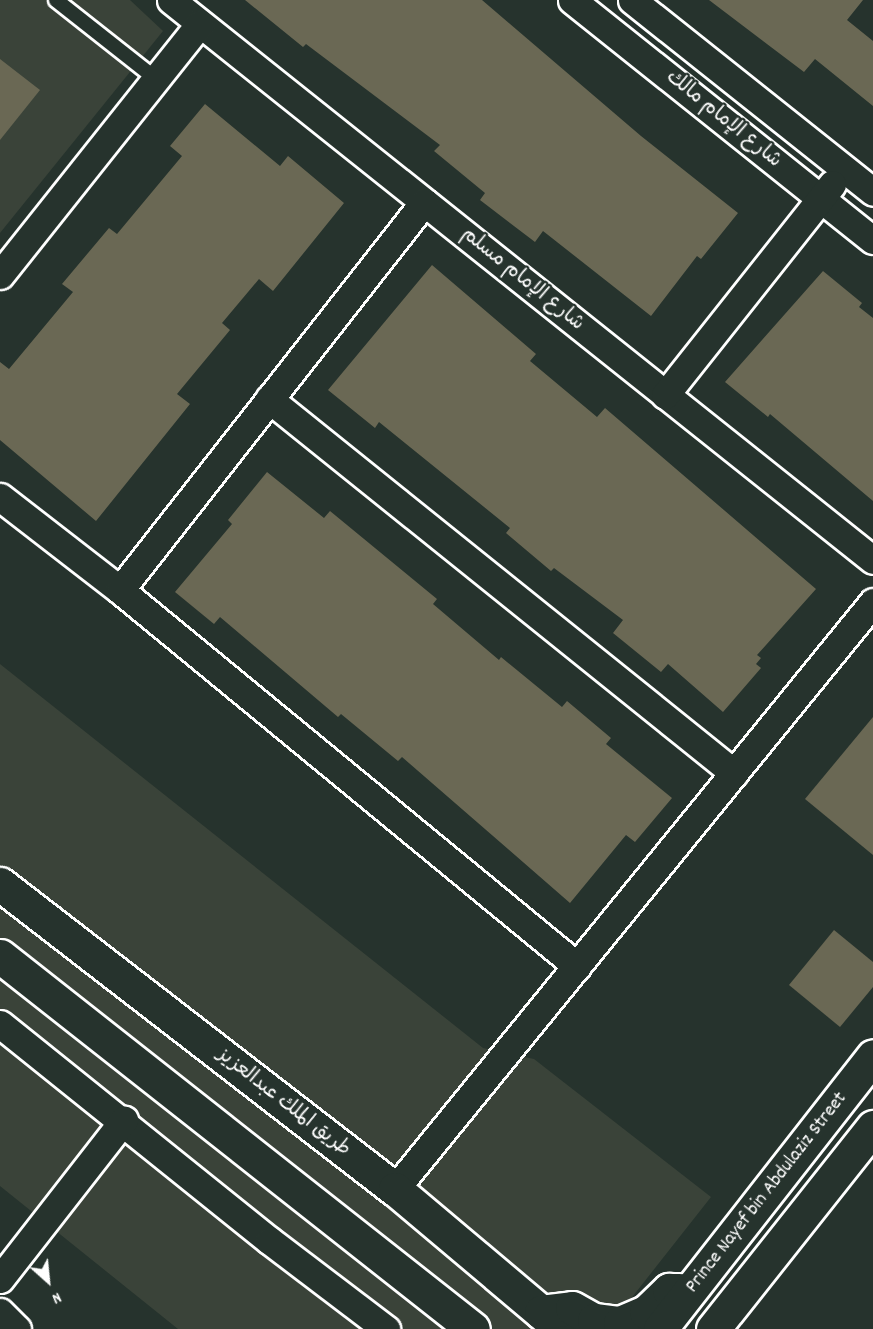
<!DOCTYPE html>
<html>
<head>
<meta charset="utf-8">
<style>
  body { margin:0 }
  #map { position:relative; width:873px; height:1329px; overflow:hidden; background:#26332d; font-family:Dekko,"Playpen Sans Arabic",sans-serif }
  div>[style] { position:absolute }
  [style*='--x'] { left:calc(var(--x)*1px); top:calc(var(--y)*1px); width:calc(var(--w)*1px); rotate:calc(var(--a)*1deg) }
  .built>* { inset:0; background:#3a4339 }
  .building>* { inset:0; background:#6a6854 }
  .roads { filter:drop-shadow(2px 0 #fff) drop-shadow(-2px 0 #fff) drop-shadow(0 2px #fff) drop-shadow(0 -2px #fff) }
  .service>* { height:14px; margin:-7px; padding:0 7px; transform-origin:7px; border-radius:7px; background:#26332d }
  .minor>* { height:27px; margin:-13.5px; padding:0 13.5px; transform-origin:13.5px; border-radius:13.5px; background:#26332d }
  .secondary>* { height:33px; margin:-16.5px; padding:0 16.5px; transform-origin:16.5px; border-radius:16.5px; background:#26332d }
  span { translate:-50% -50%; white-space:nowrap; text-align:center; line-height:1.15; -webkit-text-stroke:4.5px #26332d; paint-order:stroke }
  .street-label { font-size:20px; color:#fff }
  .north { position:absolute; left:18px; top:1251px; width:60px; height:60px; -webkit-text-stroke:4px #26332d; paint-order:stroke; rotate:153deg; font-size:16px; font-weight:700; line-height:24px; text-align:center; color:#fff }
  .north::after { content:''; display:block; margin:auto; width:21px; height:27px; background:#fff; clip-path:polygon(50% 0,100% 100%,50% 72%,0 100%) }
</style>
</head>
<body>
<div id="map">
  <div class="built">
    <i style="clip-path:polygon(0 0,130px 0,163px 31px,0 233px)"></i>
    <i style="clip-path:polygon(0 664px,483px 1048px,534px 1059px,711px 1197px,607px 1329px,178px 1329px,0 1186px)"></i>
  </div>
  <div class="building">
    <i style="clip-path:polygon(245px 0,482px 0,641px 136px,738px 213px,701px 259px,697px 256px,651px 316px,543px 231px,535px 242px,480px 200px,485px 193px,434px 151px,440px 145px,306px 44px,303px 47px)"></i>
    <i style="clip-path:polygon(709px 0,863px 0,847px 20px,873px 41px,873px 106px,815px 59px,804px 72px)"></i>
    <i style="clip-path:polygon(0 59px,40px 90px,0 140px)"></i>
    <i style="clip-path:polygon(205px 104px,280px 166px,288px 156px,344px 203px,273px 291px,259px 279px,222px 323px,230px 330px,177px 394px,190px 404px,96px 521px,0 440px,0 362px,9px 369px,73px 292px,62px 284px,109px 228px,117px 234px,182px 156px,170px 146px)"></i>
    <i style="clip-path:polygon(432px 265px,536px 354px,530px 361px,597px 417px,605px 408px,816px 589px,757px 655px,761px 658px,756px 664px,761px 668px,723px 712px,668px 664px,661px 672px,613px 633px,623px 620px,554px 568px,551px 571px,506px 533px,510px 528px,379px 422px,375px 428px,328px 390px)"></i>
    <i style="clip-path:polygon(823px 271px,862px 303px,859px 307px,873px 318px,873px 501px,770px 414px,768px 417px,725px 382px)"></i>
    <i style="clip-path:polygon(267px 472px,324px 518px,330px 511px,437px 599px,433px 604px,499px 660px,501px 657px,562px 707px,567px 701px,611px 738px,606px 744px,672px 798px,635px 842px,626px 835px,570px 903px,402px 757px,398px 761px,341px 714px,338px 717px,220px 617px,214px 624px,175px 592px,232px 524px,228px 520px)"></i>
    <i style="clip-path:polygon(873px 717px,873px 855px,805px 799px)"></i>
    <i style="clip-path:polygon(834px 930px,873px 962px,873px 987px,840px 1027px,789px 985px)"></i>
  </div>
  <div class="roads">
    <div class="service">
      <i style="--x:56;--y:0;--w:127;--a:38.3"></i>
    </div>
    <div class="minor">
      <i style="--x:171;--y:0;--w:898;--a:38.58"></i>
      <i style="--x:572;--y:0;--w:385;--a:38.6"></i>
      <i style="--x:632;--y:0;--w:308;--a:38.5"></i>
      <i style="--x:0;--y:275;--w:321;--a:-51.5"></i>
      <i style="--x:665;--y:395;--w:269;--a:-51.6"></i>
      <i style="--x:269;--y:399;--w:597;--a:38.81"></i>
      <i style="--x:0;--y:497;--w:152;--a:37.8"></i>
      <i style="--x:120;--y:590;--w:592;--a:39.45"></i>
      <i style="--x:120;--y:590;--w:493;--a:-51.9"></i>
      <i style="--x:0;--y:1024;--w:346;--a:38.8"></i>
      <i style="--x:270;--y:1241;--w:146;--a:37.2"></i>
      <i style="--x:395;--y:1189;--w:757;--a:-50.84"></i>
      <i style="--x:0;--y:1279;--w:202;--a:-52.1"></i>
      <i style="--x:0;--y:1312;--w:24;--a:45"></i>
    </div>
    <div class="secondary">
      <i style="--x:0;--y:884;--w:499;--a:37.7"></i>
      <i style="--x:395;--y:1189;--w:217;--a:40.1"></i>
      <i style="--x:0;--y:956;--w:602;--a:38.26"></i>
      <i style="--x:541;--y:1312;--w:31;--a:-7"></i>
      <i style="--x:572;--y:1308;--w:25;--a:29"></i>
      <i style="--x:594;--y:1320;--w:26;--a:7"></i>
      <i style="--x:620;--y:1323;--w:28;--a:-23"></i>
      <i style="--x:646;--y:1312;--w:32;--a:-44"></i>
      <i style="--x:669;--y:1290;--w:10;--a:0"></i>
      <i style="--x:660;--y:1329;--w:346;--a:-52"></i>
      <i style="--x:713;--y:1329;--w:258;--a:-51.6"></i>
    </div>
  </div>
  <div class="street-label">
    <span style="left:723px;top:120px;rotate:39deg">شارع الإمام مالك</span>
    <span style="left:522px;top:280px;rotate:39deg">شارع الإمام مسلم</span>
    <span style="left:283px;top:1103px;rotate:38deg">طريق الملك عبدالعزيز</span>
    <span style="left:767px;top:1193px;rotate:-52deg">Prince Nayef bin Abdulaziz Street</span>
  </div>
  <div class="north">N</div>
</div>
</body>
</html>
